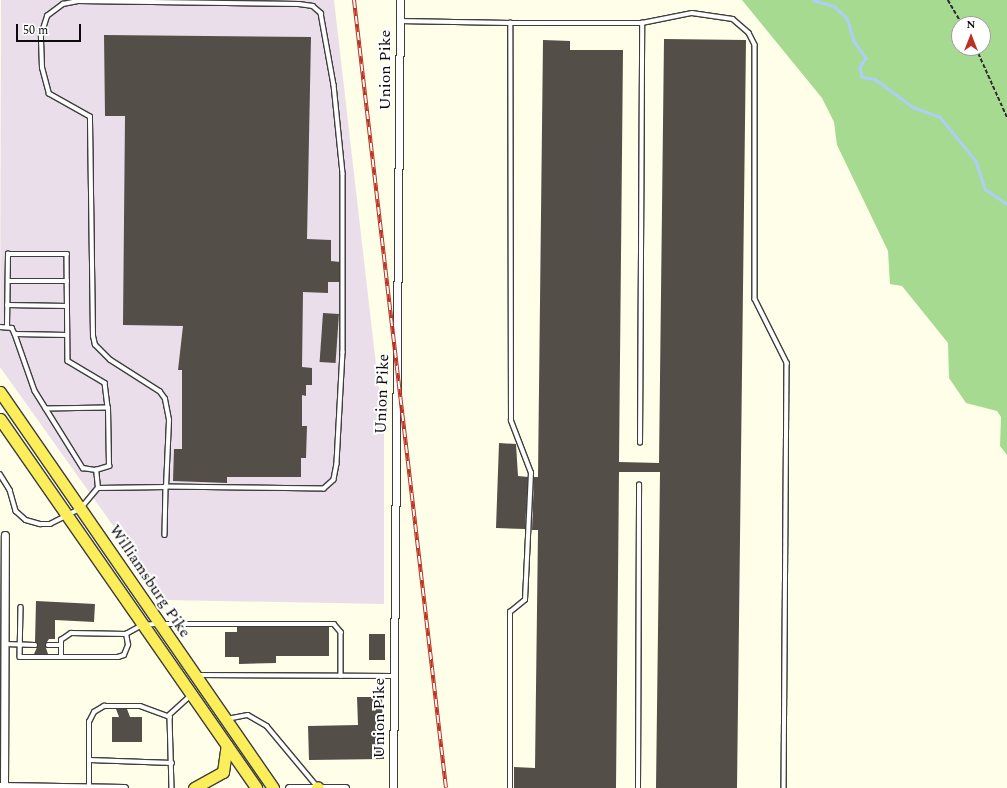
<!DOCTYPE html>
<html>
<head>
<meta charset="utf-8">
<style>
  body { margin:0 }
  #map { position:relative; width:1007px; height:788px; overflow:hidden; background:#fffee8; font-family:Spectral,serif }
  div>[style] { position:absolute }
  [style*='--x'] { left:calc(var(--x)*1px); top:calc(var(--y)*1px); width:calc(var(--w)*1px); rotate:calc(var(--a)*1deg) }
  .industrial>* { inset:0; background:#eadeea }
  .forest>* { inset:0; background:#a7da91 }
  .stream>* { height:2.5px; margin:-1.25px; padding:0 1.25px; transform-origin:1.25px; border-radius:1.25px; background:#accff7 }
  .building>* { inset:0; background:#534e47; transform-origin:0 0 }
  .path>* { height:1.5px; margin-top:-0.75px; transform-origin:0; background:repeating-linear-gradient(90deg,#2d2d2d 0 4px,transparent 0 6px) }
  .roads { filter:drop-shadow(1px 0 #3e3e3e) drop-shadow(-1px 0 #3e3e3e) drop-shadow(0 1px #3e3e3e) drop-shadow(0 -1px #3e3e3e) }
  .service>* { height:3.5px; margin:-1.75px; padding:0 1.75px; transform-origin:1.75px; border-radius:1.75px; background:#fff }
  .minor>* { height:7px; margin:-3.5px; padding:0 3.5px; transform-origin:3.5px; border-radius:3.5px; background:#fff }
  .primary>* { height:11px; margin:-5.5px; padding:0 5.5px; transform-origin:5.5px; border-radius:5.5px; background:#fcee5b }
  .rail>* { height:4px; margin-top:-2px; transform-origin:0; background:repeating-linear-gradient(90deg,#fff 0 8px,#bc3121 0 16px); box-sizing:border-box; border-block:1px solid #bc3121 }
  span { translate:-50% -50%; white-space:nowrap; text-align:center; line-height:1.15; -webkit-text-stroke:4px #fff; paint-order:stroke }
  .street-label { font-size:16px; color:#0b0b0b }
  .north { position:absolute; left:951px; top:16px; width:40px; height:40px; box-sizing:border-box; background:#fff; border:1px solid #9d9d9d; border-radius:50%; rotate:0deg; font-size:11px; font-weight:700; line-height:16px; text-align:center; color:#0b0b0b }
  .north::after { content:''; display:block; margin:auto; width:14px; height:18px; background:#bc3121; clip-path:polygon(50% 0,100% 100%,50% 72%,0 100%) }
  .scale { position:absolute; left:16px; top:24px; width:65px; height:18px; box-sizing:border-box; border:2px solid #0b0b0b; border-top:0; padding-left:5px; font-size:12px; line-height:14px; white-space:nowrap; color:#0b0b0b; -webkit-text-stroke:3px #fff; paint-order:stroke }
</style>
</head>
<body>
<div id="map">
  <div class="industrial">
    <i style="clip-path:polygon(1px 0,334px 0,384px 434px,384px 604px,166px 600px,0 367px)"></i>
  </div>
  <div class="forest">
    <i style="clip-path:polygon(evenodd,742px 0,1007px 0,1007px 455px,1000px 446px,1001px 417px,997px 411px,966px 403px,949px 378px,948px 343px,902px 286px,890px 284px,888px 251px,837px 145px,834px 122px,822px 98px,742px 0,959px 24px,983px 24px,983px 48px,959px 48px,959px 24px)"></i>
  </div>
  <div class="stream">
    <i style="--x:813;--y:0;--w:22;--a:16"></i>
    <i style="--x:834;--y:6;--w:18;--a:43"></i>
    <i style="--x:847;--y:18;--w:24;--a:73"></i>
    <i style="--x:854;--y:41;--w:21;--a:55"></i>
    <i style="--x:866;--y:58;--w:11;--a:124"></i>
    <i style="--x:860;--y:67;--w:10;--a:79"></i>
    <i style="--x:862;--y:77;--w:13;--a:9"></i>
    <i style="--x:875;--y:79;--w:47;--a:36.4"></i>
    <i style="--x:913;--y:107;--w:29;--a:20"></i>
    <i style="--x:940;--y:117;--w:57;--a:50.7"></i>
    <i style="--x:976;--y:161;--w:29;--a:72"></i>
    <i style="--x:985;--y:189;--w:27;--a:34"></i>
  </div>
  <div class="building">
    <i style="clip-path:polygon(104px 35px,311px 37px,307px 239px,331px 240px,331px 261px,340px 262px,340px 282px,328px 282px,328px 293px,303px 292px,302px 367px,312px 368px,312px 385px,306px 385px,306px 396px,302px 395px,302px 426px,307px 426px,306px 458px,301px 458px,301px 477px,227px 477px,227px 483px,173px 481px,174px 449px,182px 449px,182px 370px,178px 370px,183px 326px,123px 325px,125px 116px,105px 116px)"></i>
    <i style="clip-path:polygon(664px 39px,746px 40px,737px 788px,656px 788px,660px 472px,619px 472px,616px 788px,514px 788px,514px 767px,535px 768px,538px 530px,532px 530px,534px 477px,538px 477px,543px 40px,570px 41px,570px 50px,623px 50px,619px 462px,659px 463px)"></i>
    <i style="left:323px;top:313px;width:16px;height:49px;rotate:4deg"></i>
    <i style="clip-path:polygon(499px 443px,516px 444px,518px 476px,528px 477px,525px 529px,496px 528px)"></i>
    <i style="clip-path:polygon(36px 601px,95px 604px,94px 622px,55px 620px,55px 639px,49px 639px,45px 645px,48px 654px,34px 654px,38px 645px,35px 642px)"></i>
    <i style="clip-path:polygon(237px 627px,329px 627px,329px 656px,276px 656px,276px 663px,239px 664px,239px 657px,225px 657px,225px 632px,237px 632px)"></i>
    <i style="left:369px;top:634px;width:16px;height:26px"></i>
    <i style="clip-path:polygon(357px 697px,382px 697px,384px 759px,309px 760px,308px 726px,358px 725px)"></i>
    <i style="clip-path:polygon(116px 709px,127px 709px,130px 717px,142px 717px,142px 742px,112px 742px,112px 717px,119px 717px)"></i>
  </div>
  <div class="path">
    <i style="--x:948;--y:0;--w:28;--a:60"></i>
    <i style="--x:976;--y:48;--w:76;--a:65.8"></i>
  </div>
  <div class="roads">
    <div class="service">
      <i style="--x:78;--y:1;--w:221;--a:0.8"></i>
      <i style="--x:299;--y:4;--w:14;--a:8"></i>
      <i style="--x:313;--y:6;--w:11;--a:41"></i>
      <i style="--x:321;--y:13;--w:73;--a:79.8"></i>
      <i style="--x:334;--y:85;--w:89;--a:84.2"></i>
      <i style="--x:343;--y:174;--w:178;--a:90"></i>
      <i style="--x:343;--y:352;--w:112;--a:93.1"></i>
      <i style="--x:337;--y:464;--w:16;--a:101"></i>
      <i style="--x:334;--y:480;--w:13;--a:138"></i>
      <i style="--x:324;--y:489;--w:158;--a:-179.3"></i>
      <i style="--x:166;--y:487;--w:67;--a:-87.4"></i>
      <i style="--x:169;--y:420;--w:21;--a:-101"></i>
      <i style="--x:165;--y:399;--w:9;--a:-126"></i>
      <i style="--x:160;--y:392;--w:59;--a:-147.4"></i>
      <i style="--x:110;--y:360;--w:21;--a:-135"></i>
      <i style="--x:95;--y:345;--w:9;--a:-103"></i>
      <i style="--x:93;--y:336;--w:219;--a:-90.8"></i>
      <i style="--x:90;--y:117;--w:47;--a:-150.7"></i>
      <i style="--x:49;--y:94;--w:27;--a:-105"></i>
      <i style="--x:42;--y:68;--w:33;--a:-92"></i>
      <i style="--x:41;--y:35;--w:20;--a:-72"></i>
      <i style="--x:47;--y:16;--w:20;--a:-37"></i>
      <i style="--x:63;--y:4;--w:15;--a:-11"></i>
      <i style="--x:399;--y:21;--w:111;--a:1"></i>
      <i style="--x:8;--y:281;--w:59;--a:0"></i>
      <i style="--x:7;--y:305;--w:60;--a:1"></i>
      <i style="--x:7;--y:326;--w:72;--a:-89.2"></i>
      <i style="--x:8;--y:254;--w:59;--a:0"></i>
      <i style="--x:67;--y:254;--w:107;--a:89.5"></i>
      <i style="--x:68;--y:361;--w:43;--a:30.7"></i>
      <i style="--x:105;--y:383;--w:25;--a:83"></i>
      <i style="--x:108;--y:408;--w:62;--a:179.1"></i>
      <i style="--x:0;--y:327;--w:12;--a:5"></i>
      <i style="--x:12;--y:328;--w:7;--a:63"></i>
      <i style="--x:15;--y:334;--w:60;--a:70.7"></i>
      <i style="--x:35;--y:391;--w:91;--a:58.1"></i>
      <i style="--x:83;--y:468;--w:13;--a:9"></i>
      <i style="--x:96;--y:470;--w:14;--a:-17"></i>
      <i style="--x:109;--y:466;--w:58;--a:-91"></i>
      <i style="--x:15;--y:334;--w:52;--a:1.1"></i>
      <i style="--x:640;--y:443;--w:420;--a:-89.7"></i>
      <i style="--x:0;--y:474;--w:19;--a:58"></i>
      <i style="--x:10;--y:490;--w:22;--a:74"></i>
      <i style="--x:16;--y:511;--w:13;--a:42"></i>
      <i style="--x:26;--y:520;--w:15;--a:16"></i>
      <i style="--x:40;--y:524;--w:10;--a:0"></i>
      <i style="--x:50;--y:524;--w:35;--a:-27"></i>
      <i style="--x:81;--y:508;--w:26;--a:-50"></i>
      <i style="--x:98;--y:488;--w:18;--a:-96"></i>
      <i style="--x:98;--y:488;--w:68;--a:-0.8"></i>
      <i style="--x:166;--y:487;--w:48;--a:91.2"></i>
      <i style="--x:21;--y:607;--w:50;--a:91.1"></i>
      <i style="--x:20;--y:657;--w:98;--a:0"></i>
      <i style="--x:118;--y:657;--w:6;--a:-18"></i>
      <i style="--x:124;--y:655;--w:11;--a:-68"></i>
      <i style="--x:128;--y:645;--w:11;--a:-100"></i>
      <i style="--x:164;--y:624;--w:170;--a:0"></i>
      <i style="--x:334;--y:624;--w:11;--a:49"></i>
      <i style="--x:341;--y:632;--w:44;--a:90"></i>
      <i style="--x:5;--y:644;--w:30;--a:2"></i>
      <i style="--x:48;--y:645;--w:13;--a:0"></i>
      <i style="--x:61;--y:657;--w:17;--a:-90"></i>
      <i style="--x:61;--y:640;--w:12;--a:-35"></i>
      <i style="--x:71;--y:633;--w:55;--a:1"></i>
      <i style="--x:126;--y:634;--w:18;--a:-29"></i>
      <i style="--x:142;--y:625;--w:16;--a:-4"></i>
      <i style="--x:198;--y:675;--w:195;--a:0.3"></i>
      <i style="--x:168;--y:716;--w:31;--a:-42"></i>
      <i style="--x:227;--y:719;--w:21;--a:-11"></i>
      <i style="--x:248;--y:715;--w:22;--a:30"></i>
      <i style="--x:267;--y:726;--w:78;--a:50.2"></i>
      <i style="--x:90;--y:760;--w:82;--a:2.1"></i>
      <i style="--x:89;--y:788;--w:66;--a:-90"></i>
      <i style="--x:89;--y:722;--w:11;--a:-63"></i>
      <i style="--x:94;--y:712;--w:12;--a:-31"></i>
      <i style="--x:104;--y:706;--w:36;--a:0"></i>
      <i style="--x:140;--y:706;--w:32;--a:20"></i>
      <i style="--x:170;--y:717;--w:71;--a:88.4"></i>
      <i style="--x:510;--y:788;--w:176;--a:-90"></i>
      <i style="--x:510;--y:612;--w:19;--a:-39"></i>
      <i style="--x:525;--y:600;--w:127;--a:-87.3"></i>
      <i style="--x:531;--y:473;--w:56;--a:-111"></i>
      <i style="--x:511;--y:421;--w:398;--a:-90.1"></i>
      <i style="--x:510;--y:23;--w:132;--a:0"></i>
      <i style="--x:642;--y:23;--w:51;--a:-11.3"></i>
      <i style="--x:692;--y:13;--w:41;--a:8.3"></i>
      <i style="--x:733;--y:19;--w:21;--a:41"></i>
      <i style="--x:749;--y:33;--w:13;--a:63"></i>
      <i style="--x:755;--y:45;--w:254;--a:90"></i>
      <i style="--x:755;--y:299;--w:72;--a:63.4"></i>
      <i style="--x:787;--y:363;--w:425;--a:90.4"></i>
      <i style="--x:638;--y:788;--w:303;--a:-89.8"></i>
    </div>
    <div class="minor">
      <i style="--x:0;--y:786;--w:124;--a:0.9"></i>
      <i style="--x:4;--y:788;--w:253;--a:-89.8"></i>
      <i style="--x:289;--y:788;--w:56;--a:0"></i>
      <i style="--x:393;--y:788;--w:788;--a:-89.49"></i>
    </div>
    <div class="primary">
      <i style="--x:0;--y:392;--w:481;--a:55.4"></i>
      <i style="--x:0;--y:419;--w:449;--a:55.2"></i>
      <i style="--x:194;--y:788;--w:33;--a:-29"></i>
      <i style="--x:223;--y:772;--w:27;--a:-82"></i>
      <i style="--x:317;--y:788;--w:1;--a:-45"></i>
    </div>
  </div>
  <div class="rail">
    <i style="--x:354;--y:0;--w:793;--a:83.34"></i>
  </div>
  <div class="street-label">
    <span style="left:385px;top:70px;rotate:-90deg">Union Pike</span>
    <span style="left:382px;top:394px;rotate:-88deg">Union Pike</span>
    <span style="left:150px;top:581px;rotate:56deg">Williamsburg Pike</span>
    <span style="left:379px;top:718px;rotate:-90deg">Union Pike</span>
  </div>
  <div class="north">N</div>
  <div class="scale">50 m</div>
</div>
</body>
</html>
